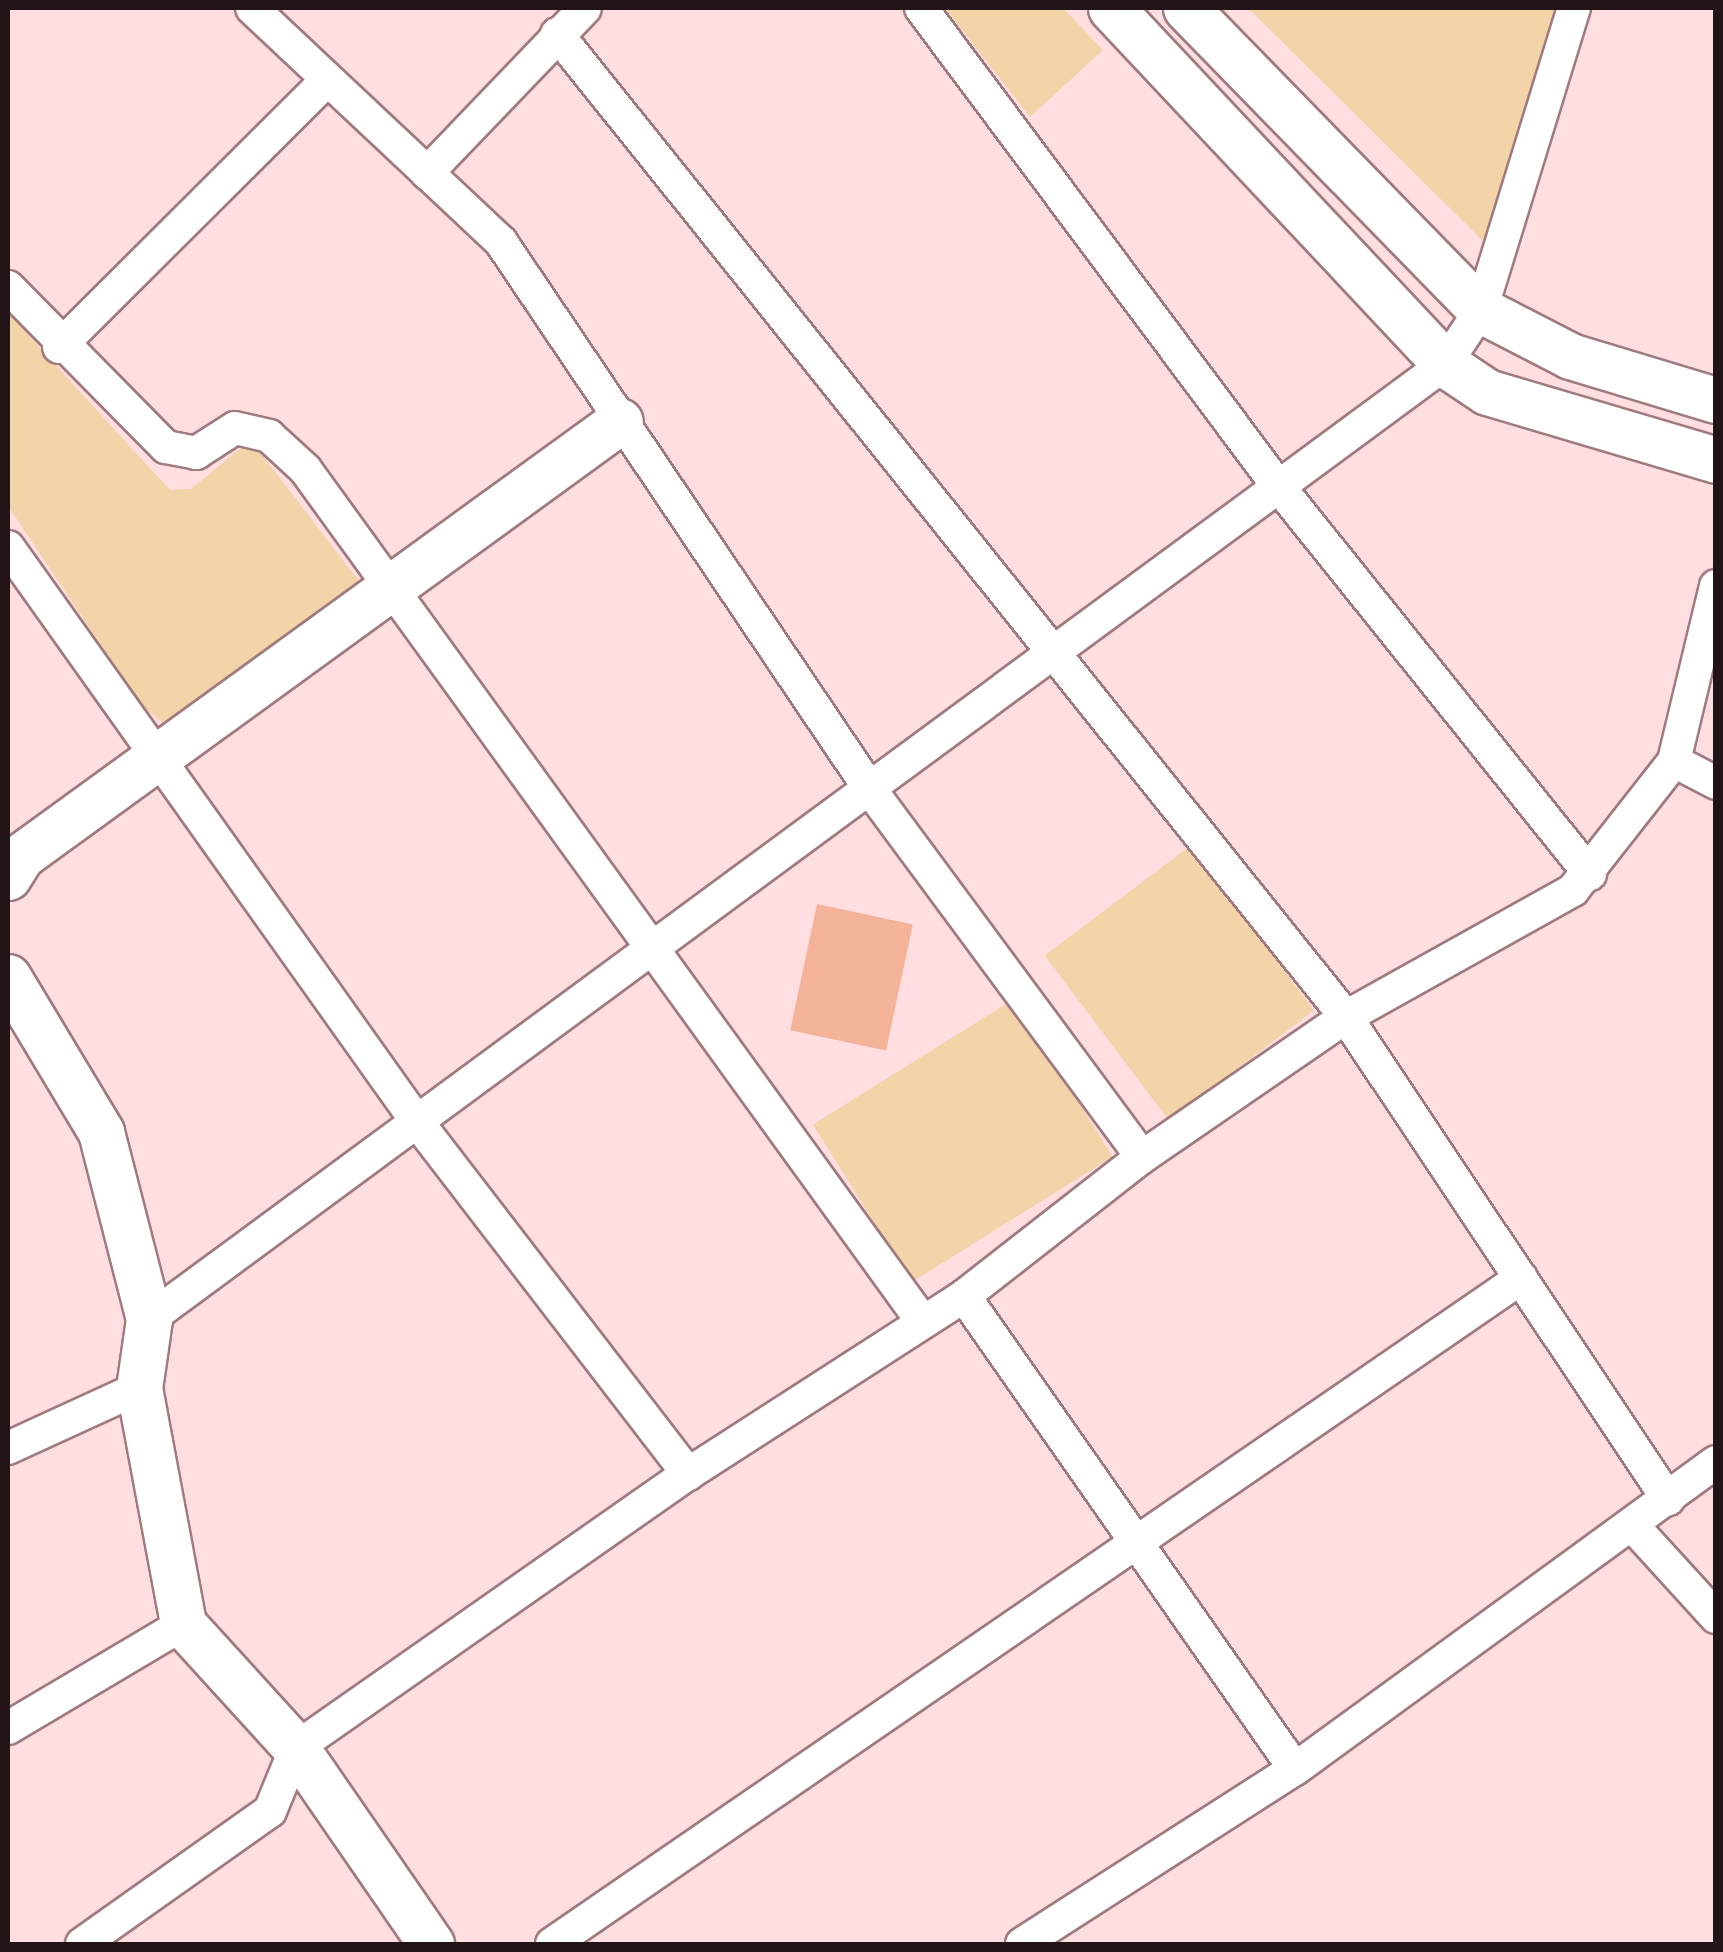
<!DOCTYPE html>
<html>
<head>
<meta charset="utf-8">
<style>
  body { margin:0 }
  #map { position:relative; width:1723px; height:1952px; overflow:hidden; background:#fedee0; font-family:Bitter,serif }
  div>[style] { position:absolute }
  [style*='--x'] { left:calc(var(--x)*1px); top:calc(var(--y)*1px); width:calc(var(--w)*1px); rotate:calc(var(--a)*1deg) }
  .green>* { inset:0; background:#f3d3a8; transform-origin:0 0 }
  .building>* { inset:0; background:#f4b399; transform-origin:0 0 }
  .roads { filter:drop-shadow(2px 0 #9f7a7e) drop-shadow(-2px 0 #9f7a7e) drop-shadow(0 2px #9f7a7e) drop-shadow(0 -2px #9f7a7e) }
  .street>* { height:32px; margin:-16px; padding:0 16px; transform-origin:16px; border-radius:16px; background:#fff }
  .secondary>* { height:45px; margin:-22.5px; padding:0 22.5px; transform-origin:22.5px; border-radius:22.5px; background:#fff }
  span { translate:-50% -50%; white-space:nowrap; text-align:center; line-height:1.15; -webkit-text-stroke:9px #fff; paint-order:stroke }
  .frame { position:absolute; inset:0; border:10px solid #221416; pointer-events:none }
</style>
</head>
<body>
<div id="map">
  <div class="green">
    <i style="clip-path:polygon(945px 8px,1063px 8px,1103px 50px,1030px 117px)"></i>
    <i style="clip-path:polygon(1248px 8px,1555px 8px,1488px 247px,1488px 246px)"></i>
    <i style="clip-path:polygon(8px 313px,170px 490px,191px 489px,242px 447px,259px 451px,359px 581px,163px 723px,141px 705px,8px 506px)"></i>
    <i style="left:1190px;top:846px;width:206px;height:182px;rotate:53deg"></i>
    <i style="left:1014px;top:999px;width:186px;height:237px;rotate:58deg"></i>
  </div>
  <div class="building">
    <i style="left:817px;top:904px;width:98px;height:129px;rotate:12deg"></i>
  </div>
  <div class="roads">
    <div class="street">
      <i style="--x:252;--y:8;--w:342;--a:43.2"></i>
      <i style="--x:501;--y:242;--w:663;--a:56"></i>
      <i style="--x:872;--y:792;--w:454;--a:53.5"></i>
      <i style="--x:921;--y:8;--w:592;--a:53.25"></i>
      <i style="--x:1275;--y:482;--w:503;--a:51.22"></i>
      <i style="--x:557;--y:34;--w:1260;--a:51.25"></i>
      <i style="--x:1346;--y:1017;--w:580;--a:56.26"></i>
      <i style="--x:427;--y:173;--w:228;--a:-46.2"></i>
      <i style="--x:8;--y:287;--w:225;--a:45.4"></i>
      <i style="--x:166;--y:447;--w:31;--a:11"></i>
      <i style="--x:196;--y:453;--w:46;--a:-32.7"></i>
      <i style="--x:235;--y:428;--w:35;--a:13"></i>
      <i style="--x:269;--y:436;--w:49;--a:42.5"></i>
      <i style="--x:305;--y:469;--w:1053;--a:54.08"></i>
      <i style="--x:59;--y:347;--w:377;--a:-44.9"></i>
      <i style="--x:8;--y:547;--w:707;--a:54.56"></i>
      <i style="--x:418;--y:1123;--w:443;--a:52.4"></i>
      <i style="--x:1674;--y:761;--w:47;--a:27.6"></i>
      <i style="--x:964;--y:1296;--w:577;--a:55.02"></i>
      <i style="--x:149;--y:1319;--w:1610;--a:-36.39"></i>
      <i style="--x:1445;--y:364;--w:65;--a:-56.3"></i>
      <i style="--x:1481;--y:310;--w:316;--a:-72.9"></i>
      <i style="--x:8;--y:1448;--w:144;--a:-24.6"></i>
      <i style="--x:1634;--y:1527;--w:122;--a:47.7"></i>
      <i style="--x:8;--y:1728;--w:204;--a:-30.7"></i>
      <i style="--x:82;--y:1944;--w:230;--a:-35.3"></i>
      <i style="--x:270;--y:1811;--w:68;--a:-67.6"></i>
      <i style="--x:296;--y:1748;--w:478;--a:-35"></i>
      <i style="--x:688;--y:1474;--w:328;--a:-32.8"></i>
      <i style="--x:964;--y:1296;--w:226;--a:-38"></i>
      <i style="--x:1142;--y:1157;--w:247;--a:-34.5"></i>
      <i style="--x:1346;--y:1017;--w:260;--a:-29.2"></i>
      <i style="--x:1573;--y:890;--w:164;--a:-51.9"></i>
      <i style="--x:1674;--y:761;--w:180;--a:-76.5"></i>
      <i style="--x:552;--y:1944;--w:1176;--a:-34.5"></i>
      <i style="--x:1022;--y:1944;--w:324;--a:-32.7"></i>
      <i style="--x:1295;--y:1769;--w:521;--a:-36.1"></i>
    </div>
    <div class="secondary">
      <i style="--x:1111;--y:8;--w:488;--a:46.8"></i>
      <i style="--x:1445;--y:364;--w:50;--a:33.7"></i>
      <i style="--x:1487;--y:392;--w:239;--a:16.5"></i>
      <i style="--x:1186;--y:8;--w:422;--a:45.7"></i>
      <i style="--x:1481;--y:310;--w:100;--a:27.3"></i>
      <i style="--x:1570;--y:356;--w:152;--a:16.8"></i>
      <i style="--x:8;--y:877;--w:25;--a:-58"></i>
      <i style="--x:21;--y:856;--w:740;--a:-35.99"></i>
      <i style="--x:8;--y:977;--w:181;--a:59"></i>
      <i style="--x:101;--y:1132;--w:193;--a:75.6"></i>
      <i style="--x:149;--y:1319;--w:70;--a:98.2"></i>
      <i style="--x:139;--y:1388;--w:240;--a:79.4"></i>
      <i style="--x:183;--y:1624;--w:168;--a:47.7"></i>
      <i style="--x:296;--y:1748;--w:238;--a:55.4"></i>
    </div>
  </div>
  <div class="frame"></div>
</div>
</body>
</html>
